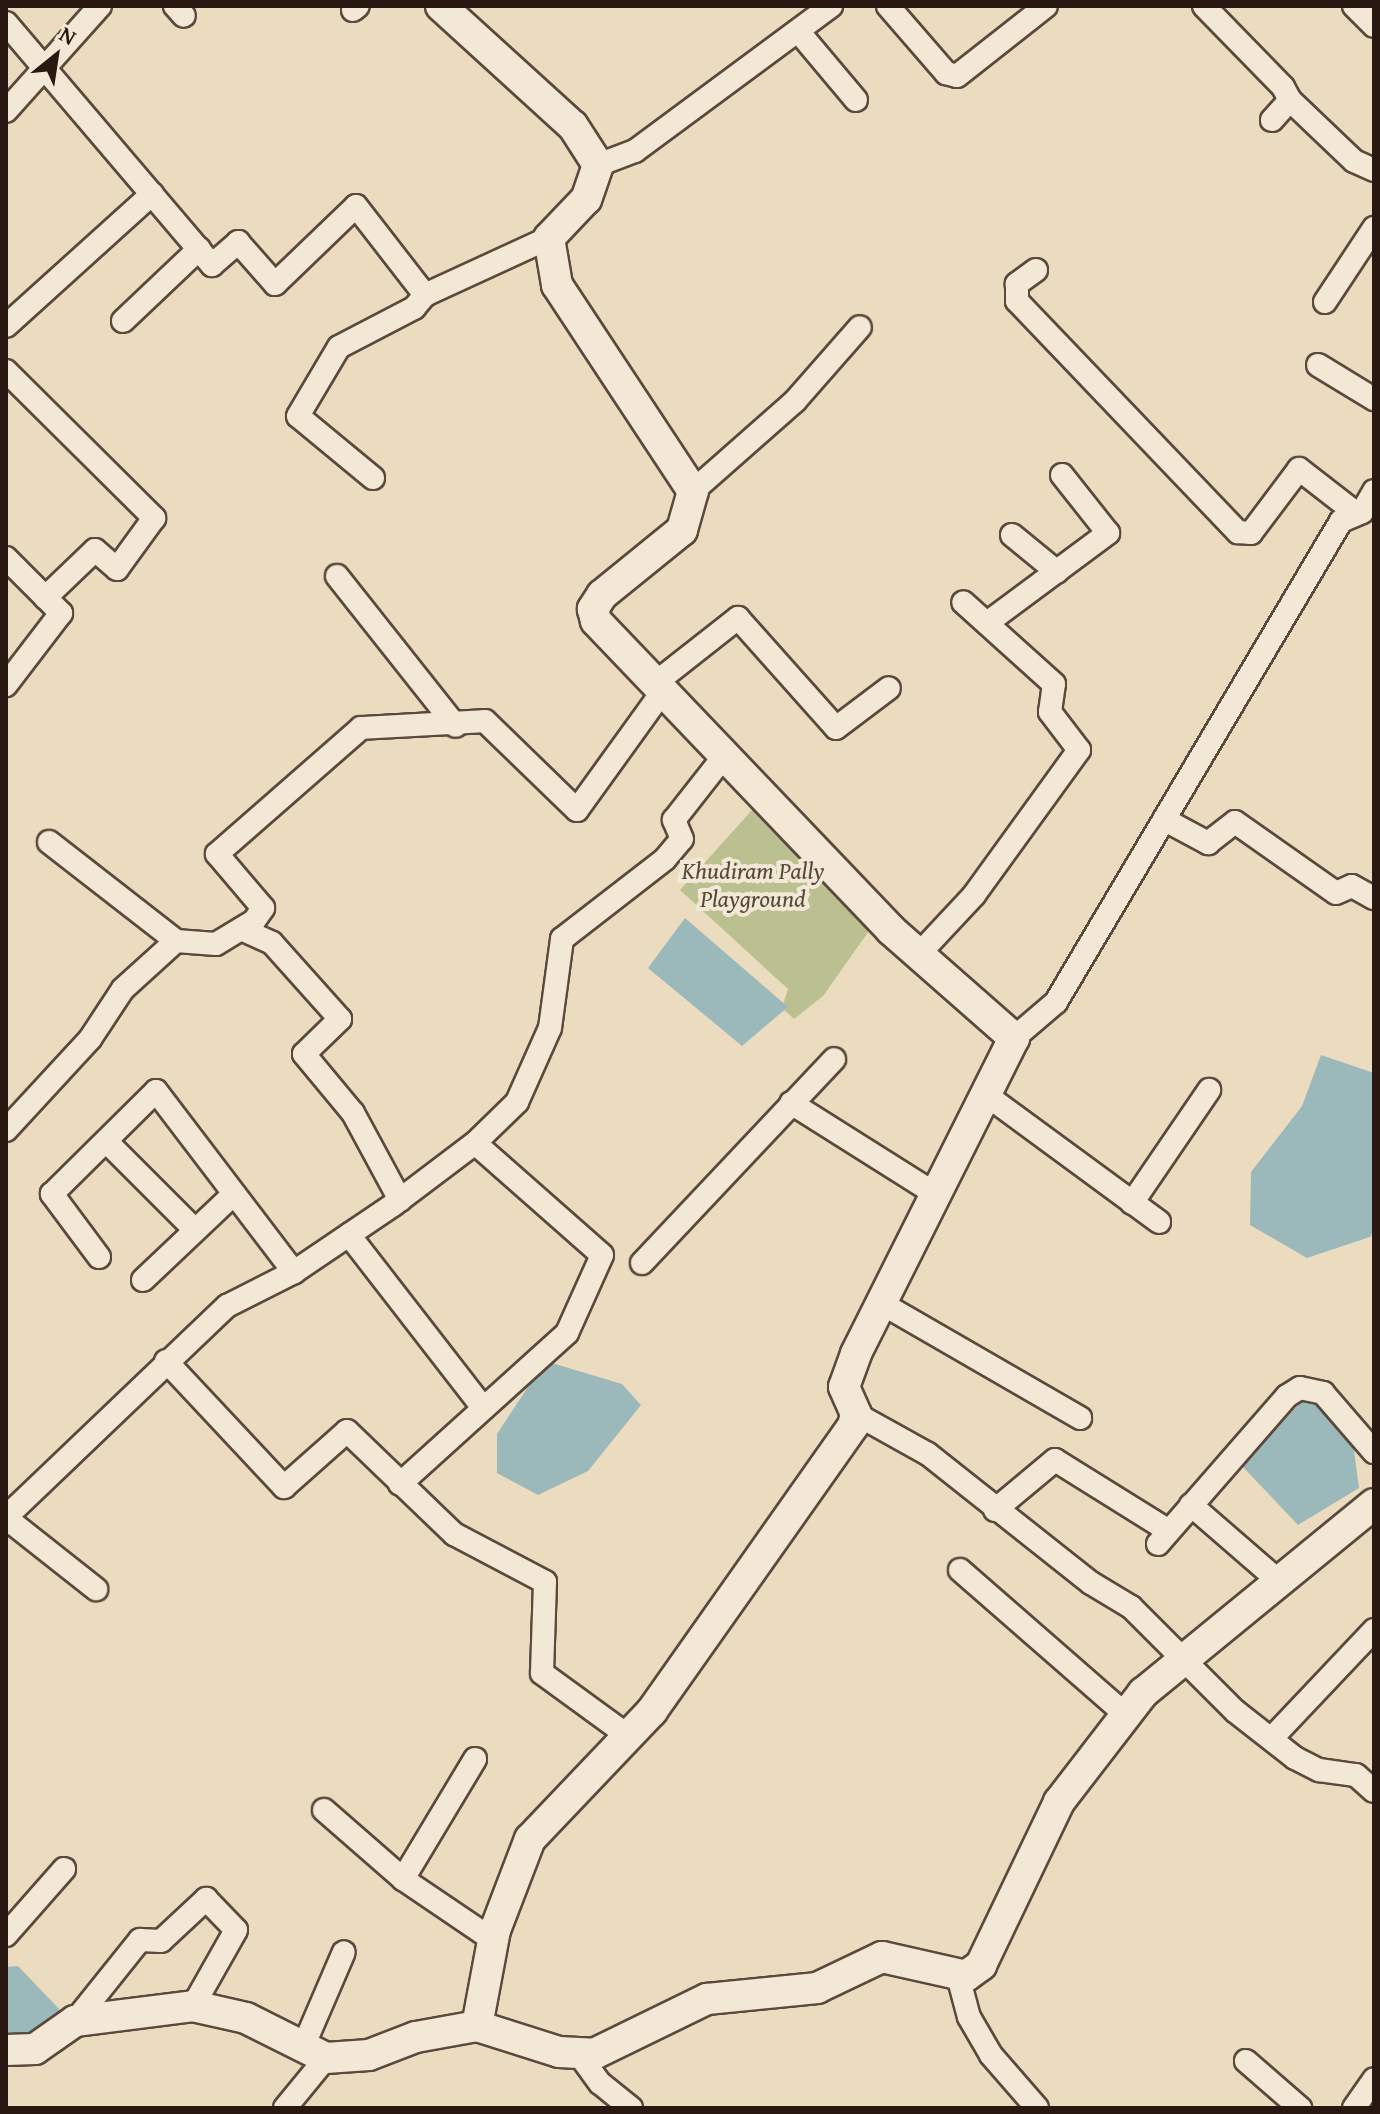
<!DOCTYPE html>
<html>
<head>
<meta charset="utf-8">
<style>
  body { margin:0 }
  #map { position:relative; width:1380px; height:2114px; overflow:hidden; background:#ebdcbf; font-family:"Gentium Book Plus",serif }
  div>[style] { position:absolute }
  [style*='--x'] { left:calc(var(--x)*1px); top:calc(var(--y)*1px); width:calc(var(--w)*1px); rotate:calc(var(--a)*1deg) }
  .green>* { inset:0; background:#bac090 }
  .water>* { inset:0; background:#9bb9bb }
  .roads { filter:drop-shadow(2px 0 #5a493c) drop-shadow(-2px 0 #5a493c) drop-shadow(0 2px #5a493c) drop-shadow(0 -2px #5a493c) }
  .street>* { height:22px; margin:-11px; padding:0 11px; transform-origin:11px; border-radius:11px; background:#f2e8d5 }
  .secondary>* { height:30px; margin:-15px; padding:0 15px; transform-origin:15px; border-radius:15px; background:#f2e8d5 }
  span { translate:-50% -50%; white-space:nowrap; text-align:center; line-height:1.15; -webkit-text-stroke:8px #f2e8d5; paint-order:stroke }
  .park-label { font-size:24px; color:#544a37; font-style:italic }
  .frame { position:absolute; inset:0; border:8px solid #291811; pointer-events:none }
  .north { position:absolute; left:16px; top:16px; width:80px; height:80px; -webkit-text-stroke:6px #f2e8d5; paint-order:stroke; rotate:30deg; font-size:22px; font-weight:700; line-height:32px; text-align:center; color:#291811 }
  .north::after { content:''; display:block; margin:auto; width:28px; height:36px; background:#291811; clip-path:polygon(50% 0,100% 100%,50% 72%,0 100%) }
</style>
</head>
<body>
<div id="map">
  <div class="green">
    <i style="clip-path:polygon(753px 809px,871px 928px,823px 996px,794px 1019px,782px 1008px,788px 989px,680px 890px)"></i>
  </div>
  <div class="water">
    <i style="clip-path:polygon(685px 918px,788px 1007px,742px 1046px,648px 968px)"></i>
    <i style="clip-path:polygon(1321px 1055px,1374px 1073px,1374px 1229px,1370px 1237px,1307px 1258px,1250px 1225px,1251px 1172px,1302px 1106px)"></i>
    <i style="clip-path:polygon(545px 1361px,622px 1384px,641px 1405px,588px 1471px,538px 1495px,497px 1473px,497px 1434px)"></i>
    <i style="clip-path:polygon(1311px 1391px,1353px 1443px,1359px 1488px,1298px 1525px,1242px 1466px)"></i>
    <i style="clip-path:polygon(18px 1966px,62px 2012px,48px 2031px,6px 2043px,6px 1967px)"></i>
  </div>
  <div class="roads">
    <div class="street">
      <i style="--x:175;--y:6;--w:13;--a:48"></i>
      <i style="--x:888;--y:6;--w:89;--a:49.1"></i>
      <i style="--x:946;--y:73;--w:11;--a:15"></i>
      <i style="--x:957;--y:76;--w:113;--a:-38.2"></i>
      <i style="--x:1204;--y:6;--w:113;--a:45.7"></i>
      <i style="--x:1283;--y:87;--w:15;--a:62"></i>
      <i style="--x:1290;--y:100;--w:27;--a:132"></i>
      <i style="--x:1354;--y:6;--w:28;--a:45"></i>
      <i style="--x:353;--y:10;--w:6;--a:-39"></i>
      <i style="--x:6;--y:23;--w:318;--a:49.6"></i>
      <i style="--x:212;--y:265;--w:35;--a:-41"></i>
      <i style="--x:238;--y:242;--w:56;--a:48.6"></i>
      <i style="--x:275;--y:284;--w:112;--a:-43.9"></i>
      <i style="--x:356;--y:206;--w:113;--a:52.2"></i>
      <i style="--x:798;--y:31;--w:90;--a:50"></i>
      <i style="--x:1290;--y:100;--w:88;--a:43.6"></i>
      <i style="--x:1354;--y:161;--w:22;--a:24"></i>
      <i style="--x:6;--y:111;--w:141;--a:-48.2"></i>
      <i style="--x:598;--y:165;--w:40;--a:-21"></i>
      <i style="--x:635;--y:151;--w:244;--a:-36.5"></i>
      <i style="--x:1036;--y:270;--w:24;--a:144"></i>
      <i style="--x:1017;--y:284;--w:17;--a:90"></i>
      <i style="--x:1017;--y:301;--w:320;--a:46.3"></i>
      <i style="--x:1238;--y:532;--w:13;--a:4"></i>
      <i style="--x:1251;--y:533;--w:80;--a:-53.1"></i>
      <i style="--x:1299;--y:469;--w:73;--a:37.8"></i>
      <i style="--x:1325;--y:302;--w:89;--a:-56.5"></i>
      <i style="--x:123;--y:321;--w:105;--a:-43.5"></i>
      <i style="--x:6;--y:326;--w:197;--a:-42.1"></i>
      <i style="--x:1318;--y:365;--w:66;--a:31.3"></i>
      <i style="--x:6;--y:371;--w:209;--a:44.8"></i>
      <i style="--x:154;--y:518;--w:63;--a:126"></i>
      <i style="--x:117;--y:569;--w:29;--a:-139"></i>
      <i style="--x:95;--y:550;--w:69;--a:136.2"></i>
      <i style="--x:373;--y:478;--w:97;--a:-140.4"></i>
      <i style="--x:298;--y:416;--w:80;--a:-59.3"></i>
      <i style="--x:339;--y:347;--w:85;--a:-27.5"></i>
      <i style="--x:414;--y:308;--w:17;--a:-50"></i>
      <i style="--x:425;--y:295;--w:136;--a:-24.7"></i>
      <i style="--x:693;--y:491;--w:136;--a:-41.4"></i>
      <i style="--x:795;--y:401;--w:98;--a:-48.7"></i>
      <i style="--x:1012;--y:535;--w:58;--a:39.4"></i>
      <i style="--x:6;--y:558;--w:78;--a:45"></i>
      <i style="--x:61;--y:613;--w:91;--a:127.4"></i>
      <i style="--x:337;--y:576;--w:191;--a:51.6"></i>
      <i style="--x:987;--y:623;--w:151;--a:-36.6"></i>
      <i style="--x:1108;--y:533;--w:74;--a:-128.4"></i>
      <i style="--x:654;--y:684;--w:107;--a:-38.2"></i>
      <i style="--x:738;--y:618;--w:147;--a:48.3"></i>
      <i style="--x:836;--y:728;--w:66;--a:-37"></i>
      <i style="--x:1167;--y:821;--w:47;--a:28.2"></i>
      <i style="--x:1208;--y:843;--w:34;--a:-38"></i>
      <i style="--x:1235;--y:822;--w:123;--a:35.1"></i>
      <i style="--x:1336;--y:893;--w:17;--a:-24"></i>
      <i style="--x:1352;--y:886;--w:25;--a:29"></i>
      <i style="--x:49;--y:842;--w:161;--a:37.9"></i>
      <i style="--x:241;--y:929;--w:34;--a:24"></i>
      <i style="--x:272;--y:943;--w:102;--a:48.2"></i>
      <i style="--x:340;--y:1019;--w:50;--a:135.8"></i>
      <i style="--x:304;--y:1054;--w:77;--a:50.3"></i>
      <i style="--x:353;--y:1113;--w:99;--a:61.6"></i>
      <i style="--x:920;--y:953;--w:79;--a:-47"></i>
      <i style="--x:974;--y:895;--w:179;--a:-54.1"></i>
      <i style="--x:1079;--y:750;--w:48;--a:-127.3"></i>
      <i style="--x:1050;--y:712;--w:28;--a:-82"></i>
      <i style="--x:1054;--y:684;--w:122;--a:-138"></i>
      <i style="--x:1014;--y:1038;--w:55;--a:-40.6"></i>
      <i style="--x:1056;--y:1002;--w:559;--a:-59.35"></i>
      <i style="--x:1341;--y:521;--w:23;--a:-23"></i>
      <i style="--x:1362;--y:512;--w:24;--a:-60"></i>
      <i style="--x:989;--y:1097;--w:211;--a:36.3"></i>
      <i style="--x:791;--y:1103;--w:173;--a:32.2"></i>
      <i style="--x:6;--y:1130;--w:124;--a:-47.3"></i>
      <i style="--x:90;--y:1039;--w:60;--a:-56.6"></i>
      <i style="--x:123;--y:989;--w:72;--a:-42.2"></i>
      <i style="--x:176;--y:941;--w:40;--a:4.3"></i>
      <i style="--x:216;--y:944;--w:44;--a:-31.2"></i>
      <i style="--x:254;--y:921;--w:16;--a:-55"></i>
      <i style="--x:263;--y:908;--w:71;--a:-130.4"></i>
      <i style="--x:217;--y:854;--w:191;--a:-41.2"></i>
      <i style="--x:361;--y:728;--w:124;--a:-3.2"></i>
      <i style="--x:485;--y:721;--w:128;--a:44.1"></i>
      <i style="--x:577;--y:810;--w:145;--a:-54.2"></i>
      <i style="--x:106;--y:1141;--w:123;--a:45"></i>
      <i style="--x:1132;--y:1203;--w:137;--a:-55.7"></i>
      <i style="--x:349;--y:1235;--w:219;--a:52.2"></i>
      <i style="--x:99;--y:1257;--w:79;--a:-126.7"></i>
      <i style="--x:52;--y:1194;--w:146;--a:-44.7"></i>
      <i style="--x:156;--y:1091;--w:228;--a:52.7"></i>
      <i style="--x:642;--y:1263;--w:280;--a:-46.7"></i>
      <i style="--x:143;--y:1280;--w:125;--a:-43.4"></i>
      <i style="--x:881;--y:1303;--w:230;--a:30"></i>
      <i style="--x:166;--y:1361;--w:173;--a:46.9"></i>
      <i style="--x:284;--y:1487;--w:84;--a:-41.6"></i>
      <i style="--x:347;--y:1431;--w:149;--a:43.9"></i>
      <i style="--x:454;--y:1534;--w:103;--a:27.8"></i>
      <i style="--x:545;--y:1582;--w:91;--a:91.9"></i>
      <i style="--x:542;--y:1673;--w:105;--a:36.1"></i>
      <i style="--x:856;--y:1414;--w:82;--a:29.1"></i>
      <i style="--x:928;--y:1454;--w:208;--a:38.4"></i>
      <i style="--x:1091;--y:1583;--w:47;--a:31"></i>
      <i style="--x:1131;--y:1607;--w:147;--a:45"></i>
      <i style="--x:1235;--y:1711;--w:76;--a:38.1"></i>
      <i style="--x:1295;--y:1758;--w:27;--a:27"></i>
      <i style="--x:1319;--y:1770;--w:37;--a:8"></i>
      <i style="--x:1356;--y:1775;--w:24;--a:42"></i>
      <i style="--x:400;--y:1484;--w:225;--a:-42.1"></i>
      <i style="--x:567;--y:1333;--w:85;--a:-65.8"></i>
      <i style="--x:602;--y:1255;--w:169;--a:-138.6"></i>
      <i style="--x:1191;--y:1505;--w:118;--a:40.9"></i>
      <i style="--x:995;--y:1510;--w:78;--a:-39.8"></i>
      <i style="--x:1055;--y:1460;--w:134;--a:31.9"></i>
      <i style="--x:6;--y:1517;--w:306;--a:-43.7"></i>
      <i style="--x:227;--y:1306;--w:75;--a:-26.9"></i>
      <i style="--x:294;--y:1272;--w:120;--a:-34.1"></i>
      <i style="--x:393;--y:1205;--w:103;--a:-37.1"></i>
      <i style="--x:475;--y:1143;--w:59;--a:-44.3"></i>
      <i style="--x:517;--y:1102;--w:81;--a:-66"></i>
      <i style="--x:550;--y:1028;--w:90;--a:-82.3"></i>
      <i style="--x:562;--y:939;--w:130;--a:-37.8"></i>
      <i style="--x:665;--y:859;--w:26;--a:-50"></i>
      <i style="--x:682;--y:839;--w:21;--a:-113"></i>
      <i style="--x:674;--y:820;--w:83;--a:-51.9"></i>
      <i style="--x:6;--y:1518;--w:115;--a:38.3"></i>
      <i style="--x:1158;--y:1544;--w:196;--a:-48.9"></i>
      <i style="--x:1287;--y:1396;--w:15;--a:-32"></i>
      <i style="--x:1300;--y:1388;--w:24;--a:12"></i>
      <i style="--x:1323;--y:1393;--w:78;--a:49.2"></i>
      <i style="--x:960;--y:1570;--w:219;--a:41.1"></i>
      <i style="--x:1271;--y:1739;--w:150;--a:-46.6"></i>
      <i style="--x:324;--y:1810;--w:105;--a:41.1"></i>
      <i style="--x:403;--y:1879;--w:109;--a:34.1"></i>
      <i style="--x:403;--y:1879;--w:140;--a:-59"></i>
      <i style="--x:6;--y:1935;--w:88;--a:-48.7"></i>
      <i style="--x:958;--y:1976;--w:42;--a:75"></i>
      <i style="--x:969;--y:2017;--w:44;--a:59.9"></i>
      <i style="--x:991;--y:2055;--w:70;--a:49"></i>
      <i style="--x:75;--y:2021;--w:104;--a:-51.3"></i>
      <i style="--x:140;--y:1940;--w:21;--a:3"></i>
      <i style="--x:161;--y:1941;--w:62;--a:-43"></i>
      <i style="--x:206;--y:1899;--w:43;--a:45.9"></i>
      <i style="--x:236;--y:1930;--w:87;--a:119.5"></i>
      <i style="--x:303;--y:2047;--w:103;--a:-66.7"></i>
      <i style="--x:578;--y:2053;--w:37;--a:54"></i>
      <i style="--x:600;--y:2083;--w:40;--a:39"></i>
      <i style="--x:1246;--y:2061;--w:72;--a:41"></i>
      <i style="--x:285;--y:2108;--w:65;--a:-50.6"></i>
      <i style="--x:1354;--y:2108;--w:35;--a:-55"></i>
    </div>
    <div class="secondary">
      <i style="--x:441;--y:6;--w:178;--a:42.3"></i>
      <i style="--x:573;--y:126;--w:46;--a:57.3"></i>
      <i style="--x:598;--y:165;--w:36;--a:109"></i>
      <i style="--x:586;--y:199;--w:54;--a:133.5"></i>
      <i style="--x:549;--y:238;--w:48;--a:80.3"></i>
      <i style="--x:557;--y:285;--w:247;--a:56.6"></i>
      <i style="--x:693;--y:491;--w:41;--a:105.8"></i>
      <i style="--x:682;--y:530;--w:103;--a:140.9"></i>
      <i style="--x:602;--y:595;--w:17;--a:123"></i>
      <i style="--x:593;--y:609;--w:12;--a:76"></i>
      <i style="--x:596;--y:621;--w:427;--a:46.3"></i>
      <i style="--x:891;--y:930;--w:164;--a:41.3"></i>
      <i style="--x:1014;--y:1038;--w:353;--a:116.6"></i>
      <i style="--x:856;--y:1354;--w:35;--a:110"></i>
      <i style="--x:844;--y:1387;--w:30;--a:66"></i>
      <i style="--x:856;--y:1414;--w:12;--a:104"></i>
      <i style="--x:853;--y:1426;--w:349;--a:125.2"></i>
      <i style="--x:652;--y:1711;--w:177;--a:133.6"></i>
      <i style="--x:530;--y:1839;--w:97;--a:111"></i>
      <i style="--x:495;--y:1930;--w:98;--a:100.6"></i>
      <i style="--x:6;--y:2050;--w:29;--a:-2"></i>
      <i style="--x:35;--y:2049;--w:49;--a:-35"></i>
      <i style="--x:75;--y:2021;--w:119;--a:-7.2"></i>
      <i style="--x:193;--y:2006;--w:54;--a:12.8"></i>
      <i style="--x:246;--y:2018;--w:89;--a:26.6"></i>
      <i style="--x:326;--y:2058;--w:43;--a:-4"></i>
      <i style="--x:369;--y:2055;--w:50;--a:-21"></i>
      <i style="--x:416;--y:2037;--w:62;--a:-10.2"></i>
      <i style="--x:477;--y:2026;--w:86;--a:17.6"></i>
      <i style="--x:559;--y:2052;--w:35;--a:3"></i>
      <i style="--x:594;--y:2054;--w:126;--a:-26"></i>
      <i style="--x:707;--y:1999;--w:111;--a:-5.7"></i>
      <i style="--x:817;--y:1988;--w:72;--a:-25.5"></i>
      <i style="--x:882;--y:1957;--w:86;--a:12.7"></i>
      <i style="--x:966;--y:1976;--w:19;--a:-36"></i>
      <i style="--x:981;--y:1965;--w:181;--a:-64.4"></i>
      <i style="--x:1059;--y:1802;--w:138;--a:-52.4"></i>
      <i style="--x:1143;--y:1693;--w:298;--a:-39.3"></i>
    </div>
  </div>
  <div class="park-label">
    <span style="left:753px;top:885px">Khudiram Pally<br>Playground</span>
  </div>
  <div class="frame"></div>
  <div class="north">N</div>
</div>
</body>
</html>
